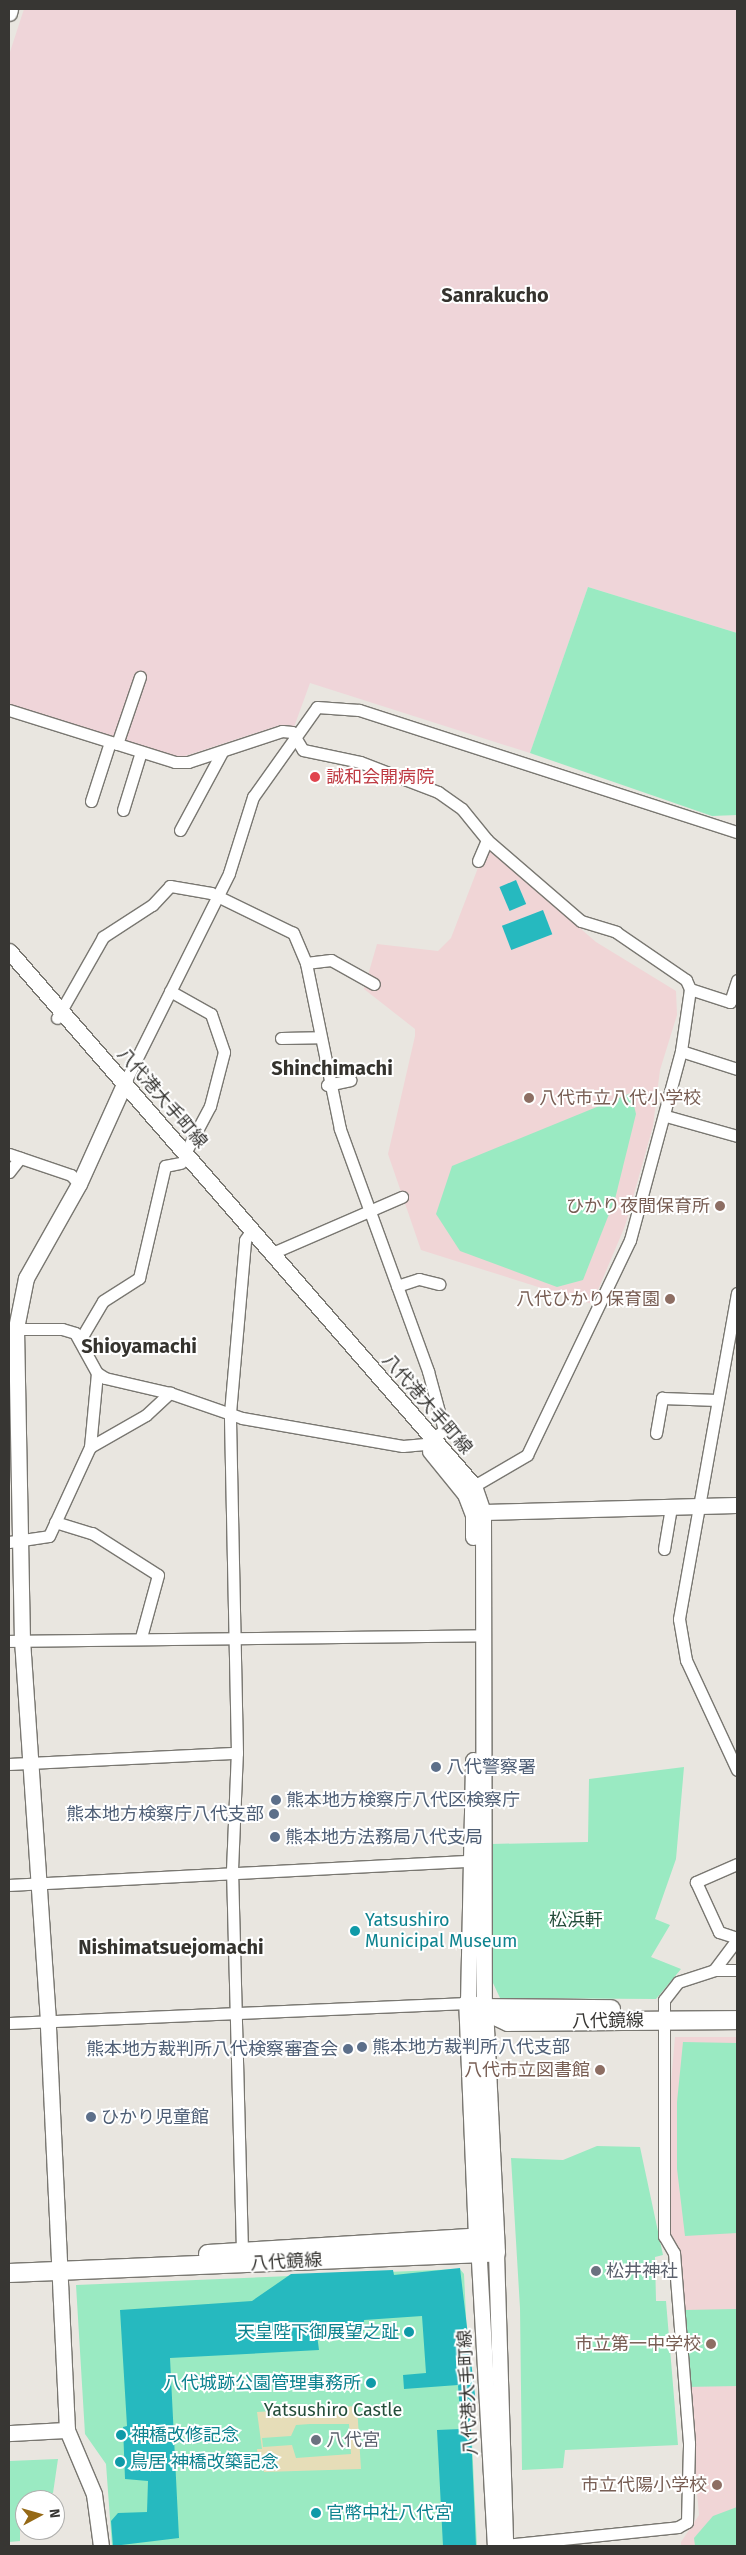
<!DOCTYPE html>
<html>
<head>
<meta charset="utf-8">
<style>
  body { margin:0 }
  #map { position:relative; width:746px; height:2555px; overflow:hidden; background:#e9e6e0; font-family:"Fira Sans","Noto Sans JP",sans-serif }
  div>[style] { position:absolute }
  [style*='--x'] { left:calc(var(--x)*1px); top:calc(var(--y)*1px); width:calc(var(--w)*1px); rotate:calc(var(--a)*1deg) }
  .industrial>* { inset:0; background:#efd5d9 }
  .education>* { inset:0; background:#f0d5d6 }
  .green>* { inset:0; background:#9aeac2; transform-origin:0 0 }
  .sand>* { inset:0; background:#e6ddb8 }
  .water>* { inset:0; background:#26b9bf; transform-origin:0 0 }
  .roads { filter:drop-shadow(1px 0 #797771) drop-shadow(-1px 0 #797771) drop-shadow(0 1px #797771) drop-shadow(0 -1px #797771) }
  .street>* { height:11px; margin:-5.5px; padding:0 5.5px; transform-origin:5.5px; border-radius:5.5px; background:#fff }
  .secondary>* { height:15px; margin:-7.5px; padding:0 7.5px; transform-origin:7.5px; border-radius:7.5px; background:#fff }
  .primary>* { height:18px; margin:-9px; padding:0 9px; transform-origin:9px; border-radius:9px; background:#fff }
  .dots>* { width:14px; height:14px; translate:-50% -50%; box-sizing:border-box; border:2px solid #fff; border-radius:50% }
  span { translate:-50% -50%; white-space:nowrap; text-align:center; line-height:1.15; -webkit-text-stroke:4px #fff; paint-order:stroke }
  .health-label { font-size:18px; color:#be3a42 }
  .left { translate:0 -50%; text-align:left }
  .street-label { font-size:18px; color:#373633 }
  .education-label { font-size:18px; color:#785e54 }
  .right { translate:-100% -50%; text-align:right }
  .service-label { font-size:18px; color:#4e5e75 }
  .park-label { font-size:18px; color:#234d3a }
  .culture-label { font-size:18px; color:#0d838f }
  .worship-label { font-size:18px; color:#5b616d }
  .quarter-label { font-size:20px; color:#35332e; font-weight:700 }
  .frame { position:absolute; inset:0; border:10px solid #373633; pointer-events:none }
  .north { position:absolute; left:15px; top:2490px; width:50px; height:50px; box-sizing:border-box; background:#fff; border:1px solid #afafad; border-radius:50%; rotate:84deg; font-size:14px; font-weight:700; line-height:20px; text-align:center; color:#373633 }
  .north::after { content:''; display:block; margin:auto; width:18px; height:22px; background:#956916; clip-path:polygon(50% 0,100% 100%,50% 72%,0 100%) }
</style>
</head>
<body>
<div id="map">
  <div class="industrial">
    <i style="clip-path:polygon(24px 9px,737px 9px,737px 633px,588px 587px,530px 753px,310px 683px,294px 727px,280px 725px,179px 758px,9px 705px,9px 55px)"></i>
  </div>
  <div class="education">
    <i style="clip-path:polygon(486px 847px,596px 942px,676px 991px,677px 1015px,660px 1070px,653px 1126px,625px 1226px,592px 1304px,421px 1250px,388px 1154px,415px 1036px,415px 1029px,364px 989px,377px 944px,438px 951px,451px 938px)"></i>
    <i style="clip-path:polygon(675px 2037px,737px 2037px,737px 2546px,681px 2546px,681px 2542px,699px 2515px,675px 2241px,668px 2236px,668px 2117px)"></i>
  </div>
  <div class="green">
    <i style="clip-path:polygon(588px 587px,737px 633px,737px 815px,712px 816px,530px 753px)"></i>
    <i style="clip-path:polygon(631px 1093px,636px 1114px,615px 1199px,583px 1280px,557px 1287px,460px 1251px,436px 1214px,452px 1166px)"></i>
    <i style="clip-path:polygon(684px 1767px,676px 1859px,655px 1919px,670px 1925px,651px 1957px,681px 1969px,656px 1999px,500px 1998px,493px 1983px,491px 1844px,588px 1842px,589px 1779px)"></i>
    <i style="clip-path:polygon(683px 2042px,737px 2043px,737px 2233px,685px 2236px,677px 2169px,677px 2102px)"></i>
    <i style="clip-path:polygon(597px 2146px,640px 2147px,663px 2255px,655px 2257px,656px 2301px,666px 2301px,678px 2445px,565px 2450px,563px 2468px,522px 2470px,520px 2308px,511px 2158px,563px 2160px)"></i>
    <i style="clip-path:polygon(460px 2269px,464px 2274px,477px 2546px,112px 2546px,106px 2464px,85px 2434px,76px 2285px)"></i>
    <i style="left:736px;top:2309px;width:77px;height:52px;rotate:89deg"></i>
    <i style="clip-path:polygon(58px 2459px,53px 2493px,25px 2500px,20px 2512px,20px 2541px,9px 2542px,9px 2461px)"></i>
    <i style="clip-path:polygon(737px 2507px,737px 2546px,695px 2546px,694px 2538px,713px 2516px)"></i>
  </div>
  <div class="sand">
    <i style="clip-path:polygon(evenodd,357px 2406px,361px 2469px,264px 2472px,262px 2459px,258px 2459px,257px 2449px,262px 2449px,257px 2412px,357px 2406px,310px 2424px,349px 2424px,351px 2454px,296px 2458px,292px 2445px,263px 2447px,262px 2438px,291px 2436px,296px 2425px,310px 2424px)"></i>
  </div>
  <div class="water">
    <i style="left:516px;top:880px;width:26px;height:18px;rotate:67deg"></i>
    <i style="left:543px;top:910px;width:26px;height:44px;rotate:69deg"></i>
    <i style="clip-path:polygon(460px 2268px,476px 2403px,470px 2409px,476px 2546px,443px 2546px,437px 2430px,461px 2429px,458px 2385px,404px 2389px,403px 2375px,426px 2373px,422px 2316px,364px 2320px,364px 2331px,317px 2335px,319px 2350px,170px 2358px,179px 2538px,113px 2546px,111px 2521px,118px 2513px,147px 2512px,148px 2481px,125px 2479px,123px 2427px,127px 2426px,120px 2310px,252px 2301px,291px 2274px,393px 2270px,394px 2275px)"></i>
  </div>
  <div class="roads">
    <div class="street">
      <i style="--x:9;--y:710;--w:174;--a:17.4"></i>
      <i style="--x:175;--y:762;--w:13;--a:0"></i>
      <i style="--x:188;--y:762;--w:99;--a:-18.3"></i>
      <i style="--x:282;--y:731;--w:10;--a:6"></i>
      <i style="--x:292;--y:732;--w:21;--a:59"></i>
      <i style="--x:303;--y:750;--w:58;--a:11.9"></i>
      <i style="--x:360;--y:762;--w:84;--a:21"></i>
      <i style="--x:438;--y:792;--w:29;--a:35"></i>
      <i style="--x:462;--y:809;--w:40;--a:51"></i>
      <i style="--x:487;--y:840;--w:124;--a:40.8"></i>
      <i style="--x:581;--y:921;--w:37;--a:17"></i>
      <i style="--x:616;--y:932;--w:85;--a:34.4"></i>
      <i style="--x:686;--y:980;--w:10;--a:66"></i>
      <i style="--x:690;--y:989;--w:63;--a:98.3"></i>
      <i style="--x:681;--y:1051;--w:196;--a:105.1"></i>
      <i style="--x:630;--y:1240;--w:238;--a:115.6"></i>
      <i style="--x:527;--y:1455;--w:61;--a:149.7"></i>
      <i style="--x:117;--y:744;--w:71;--a:-71.1"></i>
      <i style="--x:91;--y:801;--w:62;--a:-72.1"></i>
      <i style="--x:123;--y:810;--w:61;--a:-72.8"></i>
      <i style="--x:180;--y:830;--w:89;--a:-61.7"></i>
      <i style="--x:478;--y:861;--w:23;--a:-67"></i>
      <i style="--x:306;--y:963;--w:25;--a:-7"></i>
      <i style="--x:331;--y:960;--w:49;--a:29.2"></i>
      <i style="--x:690;--y:989;--w:42;--a:18"></i>
      <i style="--x:730;--y:1002;--w:23;--a:-72"></i>
      <i style="--x:170;--y:991;--w:47;--a:29.3"></i>
      <i style="--x:211;--y:1014;--w:40;--a:71.1"></i>
      <i style="--x:224;--y:1052;--w:56;--a:104.5"></i>
      <i style="--x:210;--y:1106;--w:53;--a:118"></i>
      <i style="--x:281;--y:1038;--w:39;--a:-1"></i>
      <i style="--x:681;--y:1051;--w:59;--a:17.8"></i>
      <i style="--x:125;--y:1082;--w:233;--a:-63.5"></i>
      <i style="--x:229;--y:873;--w:80;--a:-72.5"></i>
      <i style="--x:253;--y:797;--w:110;--a:-54.6"></i>
      <i style="--x:317;--y:707;--w:42;--a:4.1"></i>
      <i style="--x:359;--y:710;--w:397;--a:17.9"></i>
      <i style="--x:327;--y:1085;--w:24;--a:-12"></i>
      <i style="--x:666;--y:1116;--w:74;--a:15.7"></i>
      <i style="--x:9;--y:1154;--w:65;--a:18.7"></i>
      <i style="--x:71;--y:1175;--w:12;--a:48"></i>
      <i style="--x:9;--y:1172;--w:18;--a:-52"></i>
      <i style="--x:270;--y:1254;--w:144;--a:-23.4"></i>
      <i style="--x:397;--y:1286;--w:23;--a:-18"></i>
      <i style="--x:419;--y:1279;--w:21;--a:14"></i>
      <i style="--x:737;--y:1293;--w:331;--a:100.1"></i>
      <i style="--x:679;--y:1619;--w:42;--a:80.3"></i>
      <i style="--x:686;--y:1660;--w:121;--a:65.1"></i>
      <i style="--x:9;--y:1329;--w:53;--a:0"></i>
      <i style="--x:62;--y:1329;--w:14;--a:17"></i>
      <i style="--x:75;--y:1333;--w:46;--a:61.2"></i>
      <i style="--x:97;--y:1373;--w:9;--a:32"></i>
      <i style="--x:105;--y:1378;--w:67;--a:13"></i>
      <i style="--x:170;--y:1393;--w:76;--a:19.1"></i>
      <i style="--x:242;--y:1418;--w:163;--a:9.9"></i>
      <i style="--x:403;--y:1446;--w:22;--a:-5"></i>
      <i style="--x:425;--y:1444;--w:24;--a:-36"></i>
      <i style="--x:444;--y:1430;--w:61;--a:-105.2"></i>
      <i style="--x:428;--y:1371;--w:258;--a:-110"></i>
      <i style="--x:340;--y:1129;--w:169;--a:-101.6"></i>
      <i style="--x:306;--y:963;--w:33;--a:-113"></i>
      <i style="--x:293;--y:933;--w:91;--a:-154"></i>
      <i style="--x:211;--y:893;--w:42;--a:-170.3"></i>
      <i style="--x:170;--y:886;--w:26;--a:133"></i>
      <i style="--x:152;--y:905;--w:59;--a:146.9"></i>
      <i style="--x:103;--y:937;--w:93;--a:119.6"></i>
      <i style="--x:80;--y:1340;--w:45;--a:-59.5"></i>
      <i style="--x:103;--y:1301;--w:43;--a:-32.6"></i>
      <i style="--x:139;--y:1278;--w:115;--a:-76.9"></i>
      <i style="--x:165;--y:1166;--w:16;--a:-11"></i>
      <i style="--x:656;--y:1433;--w:36;--a:-80"></i>
      <i style="--x:662;--y:1398;--w:55;--a:2.1"></i>
      <i style="--x:90;--y:1447;--w:64;--a:-29.7"></i>
      <i style="--x:146;--y:1415;--w:33;--a:-43"></i>
      <i style="--x:55;--y:1522;--w:39;--a:17"></i>
      <i style="--x:92;--y:1533;--w:78;--a:32.5"></i>
      <i style="--x:158;--y:1575;--w:64;--a:105.3"></i>
      <i style="--x:9;--y:1542;--w:40;--a:-8.5"></i>
      <i style="--x:49;--y:1536;--w:98;--a:-65.3"></i>
      <i style="--x:90;--y:1447;--w:74;--a:-84.6"></i>
      <i style="--x:664;--y:1549;--w:43;--a:-80.5"></i>
      <i style="--x:9;--y:1641;--w:475;--a:-0.7"></i>
      <i style="--x:9;--y:1764;--w:228;--a:-2.8"></i>
      <i style="--x:737;--y:1864;--w:45;--a:156.3"></i>
      <i style="--x:696;--y:1882;--w:55;--a:65.3"></i>
      <i style="--x:719;--y:1932;--w:19;--a:18"></i>
      <i style="--x:9;--y:1885;--w:471;--a:-3"></i>
      <i style="--x:714;--y:1970;--w:23;--a:0"></i>
      <i style="--x:9;--y:2023;--w:459;--a:-2.5"></i>
      <i style="--x:242;--y:2251;--w:381;--a:-91.5"></i>
      <i style="--x:232;--y:1870;--w:117;--a:-87.6"></i>
      <i style="--x:237;--y:1753;--w:340;--a:-91.2"></i>
      <i style="--x:230;--y:1413;--w:174;--a:-85"></i>
      <i style="--x:245;--y:1240;--w:11;--a:-56"></i>
      <i style="--x:505;--y:2545;--w:174;--a:-5.9"></i>
      <i style="--x:678;--y:2527;--w:10;--a:-29"></i>
      <i style="--x:687;--y:2522;--w:79;--a:-88.5"></i>
      <i style="--x:689;--y:2443;--w:191;--a:-94.5"></i>
      <i style="--x:674;--y:2253;--w:20;--a:-120"></i>
      <i style="--x:664;--y:2236;--w:236;--a:-90"></i>
      <i style="--x:664;--y:2000;--w:23;--a:-52"></i>
      <i style="--x:678;--y:1982;--w:38;--a:-18"></i>
      <i style="--x:714;--y:1970;--w:38;--a:-53"></i>
    </div>
    <div class="secondary">
      <i style="--x:9;--y:13;--w:4;--a:-76"></i>
      <i style="--x:9;--y:951;--w:709;--a:49"></i>
      <i style="--x:474;--y:1486;--w:28;--a:71"></i>
      <i style="--x:483;--y:1512;--w:496;--a:89.9"></i>
      <i style="--x:430;--y:1451;--w:55;--a:50.9"></i>
      <i style="--x:465;--y:1494;--w:22;--a:69"></i>
      <i style="--x:473;--y:1515;--w:22;--a:90"></i>
      <i style="--x:483;--y:1512;--w:254;--a:-1.6"></i>
      <i style="--x:468;--y:2003;--w:243;--a:-88.8"></i>
      <i style="--x:478;--y:2243;--w:303;--a:86.8"></i>
      <i style="--x:496;--y:2253;--w:293;--a:88.2"></i>
      <i style="--x:9;--y:2433;--w:58;--a:-3"></i>
      <i style="--x:101;--y:2546;--w:52;--a:-97.7"></i>
      <i style="--x:94;--y:2494;--w:69;--a:-112.9"></i>
      <i style="--x:67;--y:2430;--w:409;--a:-92.7"></i>
      <i style="--x:48;--y:2021;--w:381;--a:-93.9"></i>
      <i style="--x:22;--y:1641;--w:313;--a:-91.1"></i>
      <i style="--x:16;--y:1328;--w:51;--a:-78.7"></i>
      <i style="--x:26;--y:1278;--w:108;--a:-60.6"></i>
      <i style="--x:79;--y:1184;--w:112;--a:-65.7"></i>
    </div>
    <div class="primary">
      <i style="--x:484;--y:2008;--w:127;--a:0.5"></i>
      <i style="--x:478;--y:2237;--w:234;--a:-92.4"></i>
      <i style="--x:468;--y:2003;--w:44;--a:25.4"></i>
      <i style="--x:508;--y:2022;--w:229;--a:-0.5"></i>
      <i style="--x:208;--y:2254;--w:282;--a:-3.5"></i>
      <i style="--x:9;--y:2273;--w:487;--a:-2.4"></i>
      <i style="--x:496;--y:2253;--w:245;--a:-92.8"></i>
    </div>
  </div>
  <div class="dots">
    <i style="left:315px;top:777px;background:#e0444e"></i>
    <i style="left:529px;top:1098px;background:#8d6e63"></i>
    <i style="left:720px;top:1206px;background:#8d6e63"></i>
    <i style="left:670px;top:1299px;background:#8d6e63"></i>
    <i style="left:436px;top:1767px;background:#5c6f8a"></i>
    <i style="left:276px;top:1800px;background:#5c6f8a"></i>
    <i style="left:274px;top:1814px;background:#5c6f8a"></i>
    <i style="left:275px;top:1837px;background:#5c6f8a"></i>
    <i style="left:355px;top:1931px;background:#0f9aa8"></i>
    <i style="left:362px;top:2047px;background:#5c6f8a"></i>
    <i style="left:348px;top:2049px;background:#5c6f8a"></i>
    <i style="left:600px;top:2070px;background:#8d6e63"></i>
    <i style="left:91px;top:2117px;background:#5c6f8a"></i>
    <i style="left:596px;top:2271px;background:#6b7280"></i>
    <i style="left:409px;top:2332px;background:#0f9aa8"></i>
    <i style="left:711px;top:2344px;background:#8d6e63"></i>
    <i style="left:371px;top:2383px;background:#0f9aa8"></i>
    <i style="left:121px;top:2435px;background:#0f9aa8"></i>
    <i style="left:316px;top:2440px;background:#6b7280"></i>
    <i style="left:120px;top:2462px;background:#0f9aa8"></i>
    <i style="left:717px;top:2485px;background:#8d6e63"></i>
    <i style="left:316px;top:2513px;background:#0f9aa8"></i>
  </div>
  <div class="health-label">
    <span class="left" style="left:326px;top:777px">誠和会開病院</span>
  </div>
  <div class="street-label">
    <span style="left:162px;top:1098px;rotate:49deg">八代港大手町線</span>
    <span style="left:427px;top:1404px;rotate:49deg">八代港大手町線</span>
    <span style="left:608px;top:2021px;rotate:-1deg">八代鏡線</span>
    <span style="left:286px;top:2262px;rotate:-3deg">八代鏡線</span>
    <span style="left:468px;top:2393px;rotate:-93deg">八代港大手町線</span>
  </div>
  <div class="education-label">
    <span class="left" style="left:539px;top:1098px">八代市立八代小学校</span>
    <span class="right" style="left:710px;top:1206px">ひかり夜間保育所</span>
    <span class="right" style="left:660px;top:1299px">八代ひかり保育園</span>
    <span class="right" style="left:590px;top:2070px">八代市立図書館</span>
    <span class="right" style="left:701px;top:2344px">市立第一中学校</span>
    <span class="right" style="left:707px;top:2485px">市立代陽小学校</span>
  </div>
  <div class="service-label">
    <span class="left" style="left:446px;top:1767px">八代警察署</span>
    <span class="left" style="left:286px;top:1800px">熊本地方検察庁八代区検察庁</span>
    <span class="right" style="left:264px;top:1814px">熊本地方検察庁八代支部</span>
    <span class="left" style="left:285px;top:1837px">熊本地方法務局八代支局</span>
    <span class="left" style="left:372px;top:2047px">熊本地方裁判所八代支部</span>
    <span class="right" style="left:338px;top:2049px">熊本地方裁判所八代検察審査会</span>
    <span class="left" style="left:101px;top:2117px">ひかり児童館</span>
  </div>
  <div class="park-label">
    <span style="left:576px;top:1920px">松浜軒</span>
    <span style="left:333px;top:2410px">Yatsushiro Castle</span>
  </div>
  <div class="culture-label">
    <span class="left" style="left:365px;top:1931px">Yatsushiro<br>Municipal Museum</span>
    <span class="right" style="left:399px;top:2332px">天皇陛下御展望之趾</span>
    <span class="right" style="left:361px;top:2383px">八代城跡公園管理事務所</span>
    <span class="left" style="left:131px;top:2435px">神橋改修記念</span>
    <span class="left" style="left:130px;top:2462px">鳥居 神橋改築記念</span>
    <span class="left" style="left:326px;top:2513px">官幣中社八代宮</span>
  </div>
  <div class="worship-label">
    <span class="left" style="left:606px;top:2271px">松井神社</span>
    <span class="left" style="left:326px;top:2440px">八代宮</span>
  </div>
  <div class="quarter-label">
    <span style="left:495px;top:295px">Sanrakucho</span>
    <span style="left:332px;top:1068px">Shinchimachi</span>
    <span style="left:139px;top:1346px">Shioyamachi</span>
    <span style="left:171px;top:1947px">Nishimatsuejomachi</span>
  </div>
  <div class="frame"></div>
  <div class="north">N</div>
</div>
</body>
</html>
